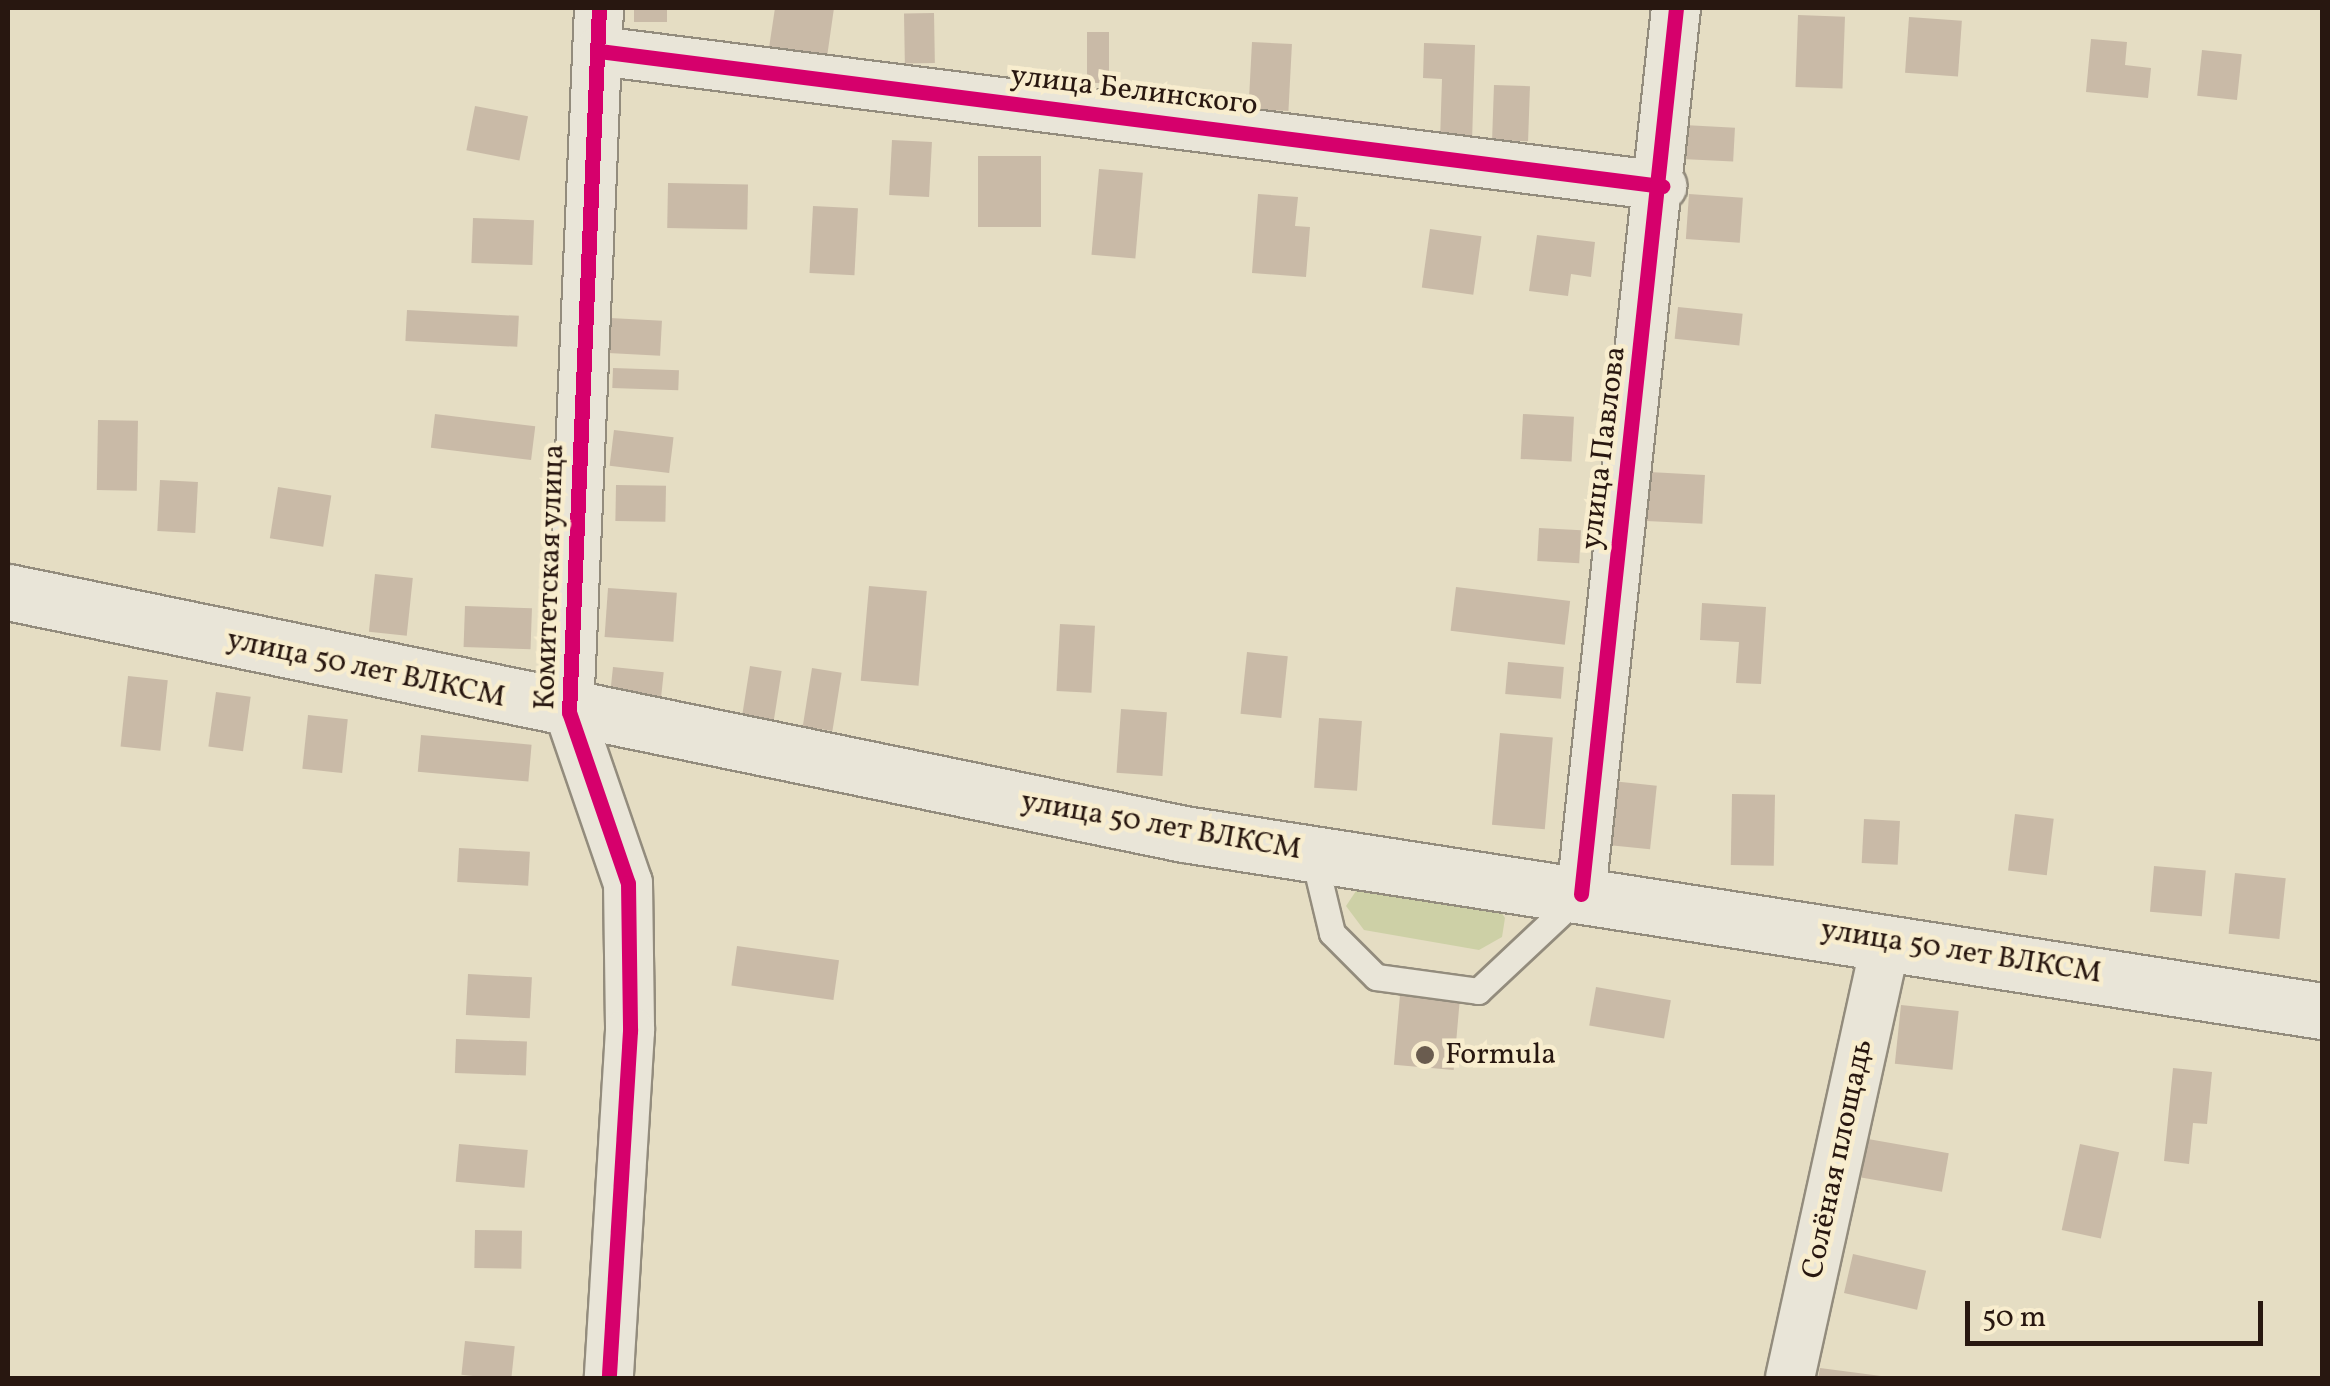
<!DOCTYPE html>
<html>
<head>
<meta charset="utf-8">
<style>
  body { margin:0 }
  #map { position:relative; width:2330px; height:1386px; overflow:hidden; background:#e5ddc3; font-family:Vollkorn,serif }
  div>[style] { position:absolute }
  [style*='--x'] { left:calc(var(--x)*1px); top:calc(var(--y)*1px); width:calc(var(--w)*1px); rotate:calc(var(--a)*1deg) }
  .green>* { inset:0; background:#cdd0a6 }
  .building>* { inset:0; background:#c9baa7; transform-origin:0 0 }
  .roads { filter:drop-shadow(2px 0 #938c7d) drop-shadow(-2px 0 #938c7d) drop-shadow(0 2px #938c7d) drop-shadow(0 -2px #938c7d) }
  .lane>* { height:25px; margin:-12.5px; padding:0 12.5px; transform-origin:12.5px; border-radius:12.5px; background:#e9e5d8 }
  .street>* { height:48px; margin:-24px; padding:0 24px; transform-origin:24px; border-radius:24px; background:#e9e5d8 }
  .secondary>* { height:55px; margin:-27.5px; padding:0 27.5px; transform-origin:27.5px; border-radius:27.5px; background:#e9e5d8 }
  .cycleway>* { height:15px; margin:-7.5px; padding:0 7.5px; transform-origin:7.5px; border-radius:7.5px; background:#d6006c }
  .dots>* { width:28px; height:28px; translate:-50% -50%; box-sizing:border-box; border:5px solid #f8edce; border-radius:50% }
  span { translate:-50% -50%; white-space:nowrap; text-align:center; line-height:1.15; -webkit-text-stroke:9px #f8edce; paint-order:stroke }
  .street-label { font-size:30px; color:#281710 }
  .poi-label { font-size:30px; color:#281710 }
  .left { translate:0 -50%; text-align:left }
  .frame { position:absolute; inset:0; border:10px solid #281710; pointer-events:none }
  .scale { position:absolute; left:1965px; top:1301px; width:298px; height:45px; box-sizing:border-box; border:5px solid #281710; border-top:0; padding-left:12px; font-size:30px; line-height:35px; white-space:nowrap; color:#281710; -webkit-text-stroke:8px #f8edce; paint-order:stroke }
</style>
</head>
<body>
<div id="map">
  <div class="green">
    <i style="clip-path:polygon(1364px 879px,1494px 901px,1505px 918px,1502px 937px,1479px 950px,1364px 930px,1346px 906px)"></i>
  </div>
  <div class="building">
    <i style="left:634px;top:8px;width:33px;height:14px"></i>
    <i style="clip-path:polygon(775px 8px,834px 8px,827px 57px,769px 48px)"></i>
    <i style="left:934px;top:13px;width:50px;height:30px;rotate:89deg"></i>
    <i style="left:1798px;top:15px;width:47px;height:72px;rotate:2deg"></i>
    <i style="left:1909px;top:17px;width:53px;height:56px;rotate:4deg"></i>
    <i style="left:1087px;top:32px;width:22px;height:51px"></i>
    <i style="clip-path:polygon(2091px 39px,2127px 42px,2125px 65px,2151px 68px,2148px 98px,2086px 92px)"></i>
    <i style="left:1252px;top:42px;width:40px;height:67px;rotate:3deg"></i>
    <i style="clip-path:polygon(1424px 43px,1475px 45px,1472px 142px,1440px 141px,1442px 79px,1423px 78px)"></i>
    <i style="left:2202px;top:50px;width:40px;height:46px;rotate:6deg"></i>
    <i style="left:1494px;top:85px;width:36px;height:55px;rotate:2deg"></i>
    <i style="left:475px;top:106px;width:54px;height:45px;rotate:11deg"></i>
    <i style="left:1684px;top:125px;width:51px;height:34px;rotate:3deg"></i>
    <i style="left:892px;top:140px;width:40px;height:55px;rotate:3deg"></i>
    <i style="left:1041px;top:156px;width:71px;height:63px;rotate:90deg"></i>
    <i style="left:1099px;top:169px;width:44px;height:86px;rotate:5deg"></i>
    <i style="left:668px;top:183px;width:80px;height:45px;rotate:1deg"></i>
    <i style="clip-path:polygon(1258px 194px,1298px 197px,1295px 226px,1310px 227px,1306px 277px,1252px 273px)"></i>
    <i style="left:1689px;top:194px;width:54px;height:45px;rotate:4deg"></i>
    <i style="left:813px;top:206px;width:45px;height:67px;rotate:3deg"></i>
    <i style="left:473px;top:218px;width:61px;height:45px;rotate:2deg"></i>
    <i style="left:1430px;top:229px;width:52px;height:59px;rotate:8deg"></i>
    <i style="clip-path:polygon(1537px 235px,1595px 242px,1591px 277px,1571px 274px,1568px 296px,1529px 291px)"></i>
    <i style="left:1678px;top:307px;width:65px;height:32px;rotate:6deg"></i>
    <i style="left:407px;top:310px;width:112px;height:31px;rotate:3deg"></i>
    <i style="left:610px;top:318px;width:52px;height:35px;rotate:3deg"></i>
    <i style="left:613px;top:368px;width:66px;height:20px;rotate:2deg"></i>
    <i style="left:435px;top:414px;width:101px;height:34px;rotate:7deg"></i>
    <i style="left:1523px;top:414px;width:51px;height:45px;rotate:3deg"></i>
    <i style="left:98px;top:420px;width:40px;height:70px;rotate:1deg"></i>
    <i style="left:614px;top:430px;width:60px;height:36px;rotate:7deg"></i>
    <i style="left:1649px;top:472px;width:56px;height:49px;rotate:3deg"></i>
    <i style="left:160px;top:480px;width:38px;height:51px;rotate:3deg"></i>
    <i style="left:616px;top:485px;width:50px;height:36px;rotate:1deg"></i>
    <i style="left:278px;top:487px;width:54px;height:52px;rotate:9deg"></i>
    <i style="left:1539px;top:528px;width:42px;height:33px;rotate:3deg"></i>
    <i style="left:375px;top:574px;width:38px;height:58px;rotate:6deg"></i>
    <i style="left:869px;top:586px;width:58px;height:95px;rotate:5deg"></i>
    <i style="left:1456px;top:587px;width:115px;height:44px;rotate:7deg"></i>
    <i style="left:608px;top:588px;width:69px;height:49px;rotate:4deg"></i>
    <i style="clip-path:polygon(1702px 603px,1766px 607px,1761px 684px,1736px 683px,1739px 642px,1700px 640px)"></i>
    <i style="left:465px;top:606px;width:67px;height:41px;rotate:2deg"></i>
    <i style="left:1060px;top:624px;width:35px;height:67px;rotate:3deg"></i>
    <i style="left:1247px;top:652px;width:41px;height:62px;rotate:6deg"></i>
    <i style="left:1508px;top:662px;width:56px;height:32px;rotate:5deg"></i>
    <i style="left:750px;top:666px;width:32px;height:50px;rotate:9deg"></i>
    <i style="left:613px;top:667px;width:51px;height:27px;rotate:6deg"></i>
    <i style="left:812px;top:668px;width:30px;height:59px;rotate:9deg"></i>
    <i style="left:128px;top:676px;width:40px;height:71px;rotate:6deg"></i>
    <i style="left:216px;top:692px;width:35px;height:55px;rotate:8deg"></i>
    <i style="left:1121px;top:709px;width:46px;height:64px;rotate:4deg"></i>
    <i style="left:308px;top:715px;width:40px;height:54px;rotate:6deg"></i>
    <i style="left:1319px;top:718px;width:43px;height:70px;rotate:4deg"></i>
    <i style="left:1500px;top:733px;width:53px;height:92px;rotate:5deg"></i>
    <i style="left:421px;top:735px;width:111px;height:37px;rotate:5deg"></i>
    <i style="left:1612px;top:781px;width:45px;height:64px;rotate:6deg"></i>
    <i style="left:1732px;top:794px;width:43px;height:71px;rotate:1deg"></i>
    <i style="left:2015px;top:814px;width:39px;height:57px;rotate:7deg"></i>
    <i style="left:1864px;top:819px;width:36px;height:44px;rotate:3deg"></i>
    <i style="left:459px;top:848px;width:71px;height:34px;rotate:3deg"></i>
    <i style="left:2154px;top:866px;width:52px;height:46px;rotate:5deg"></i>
    <i style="left:2235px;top:873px;width:51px;height:61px;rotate:6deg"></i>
    <i style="left:737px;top:946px;width:103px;height:40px;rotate:8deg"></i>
    <i style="left:1402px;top:972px;width:60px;height:93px;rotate:5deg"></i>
    <i style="left:468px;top:974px;width:64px;height:41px;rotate:3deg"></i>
    <i style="left:1596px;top:987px;width:76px;height:39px;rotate:10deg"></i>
    <i style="left:1901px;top:1005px;width:58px;height:59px;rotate:6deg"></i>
    <i style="left:456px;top:1039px;width:71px;height:34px;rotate:2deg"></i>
    <i style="clip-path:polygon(2173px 1068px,2212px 1072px,2207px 1124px,2193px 1123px,2189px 1164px,2164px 1161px)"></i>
    <i style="left:1868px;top:1139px;width:82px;height:39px;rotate:10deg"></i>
    <i style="left:459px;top:1144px;width:69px;height:38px;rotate:5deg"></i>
    <i style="left:2080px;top:1144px;width:40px;height:88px;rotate:12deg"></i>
    <i style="left:475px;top:1230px;width:47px;height:38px;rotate:1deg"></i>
    <i style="left:1853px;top:1254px;width:75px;height:40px;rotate:13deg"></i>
    <i style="left:465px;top:1341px;width:50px;height:34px;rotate:6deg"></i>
    <i style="clip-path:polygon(1820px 1368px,1881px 1376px,1881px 1378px,1818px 1378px)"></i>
  </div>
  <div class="roads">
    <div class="lane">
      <i style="--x:1313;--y:854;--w:81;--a:76.5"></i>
      <i style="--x:1332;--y:933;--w:62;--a:45"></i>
      <i style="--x:1376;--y:977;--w:103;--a:7.8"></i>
      <i style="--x:1478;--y:991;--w:139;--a:-43.2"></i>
    </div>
    <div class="street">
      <i style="--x:599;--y:8;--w:705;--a:92.44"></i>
      <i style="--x:569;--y:712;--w:181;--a:71"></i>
      <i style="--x:628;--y:883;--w:148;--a:89.2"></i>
      <i style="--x:630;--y:1031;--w:348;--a:93.5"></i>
      <i style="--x:599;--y:51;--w:1072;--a:7.24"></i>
      <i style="--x:1581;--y:894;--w:891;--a:-83.88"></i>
      <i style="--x:1790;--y:1378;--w:448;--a:-77.6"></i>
    </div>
    <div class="secondary">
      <i style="--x:8;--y:592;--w:1201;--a:11.63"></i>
      <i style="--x:1184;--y:834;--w:1152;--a:8.84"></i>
    </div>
  </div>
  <div class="cycleway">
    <i style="--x:599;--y:8;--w:705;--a:92.44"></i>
    <i style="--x:569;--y:712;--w:181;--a:71"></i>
    <i style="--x:628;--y:883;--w:148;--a:89.2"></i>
    <i style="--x:630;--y:1031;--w:348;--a:93.5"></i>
    <i style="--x:599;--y:51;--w:1072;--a:7.24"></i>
    <i style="--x:1581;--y:894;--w:891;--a:-83.88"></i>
  </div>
  <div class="dots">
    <i style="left:1425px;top:1055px;background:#6a5c4f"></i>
  </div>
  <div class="street-label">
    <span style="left:1134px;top:91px;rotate:7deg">улица Белинского</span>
    <span style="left:1604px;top:448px;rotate:-83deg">улица Павлова</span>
    <span style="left:550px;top:577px;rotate:-88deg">Комитетская улица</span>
    <span style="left:366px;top:669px;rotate:12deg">улица 50 лет ВЛКСМ</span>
    <span style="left:1161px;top:826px;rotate:10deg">улица 50 лет ВЛКСМ</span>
    <span style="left:1961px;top:952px;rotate:9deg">улица 50 лет ВЛКСМ</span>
    <span style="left:1838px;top:1159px;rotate:-78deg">Солёная площадь</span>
  </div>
  <div class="poi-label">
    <span class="left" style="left:1445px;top:1055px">Formula</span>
  </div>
  <div class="frame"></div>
  <div class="scale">50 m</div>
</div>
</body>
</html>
